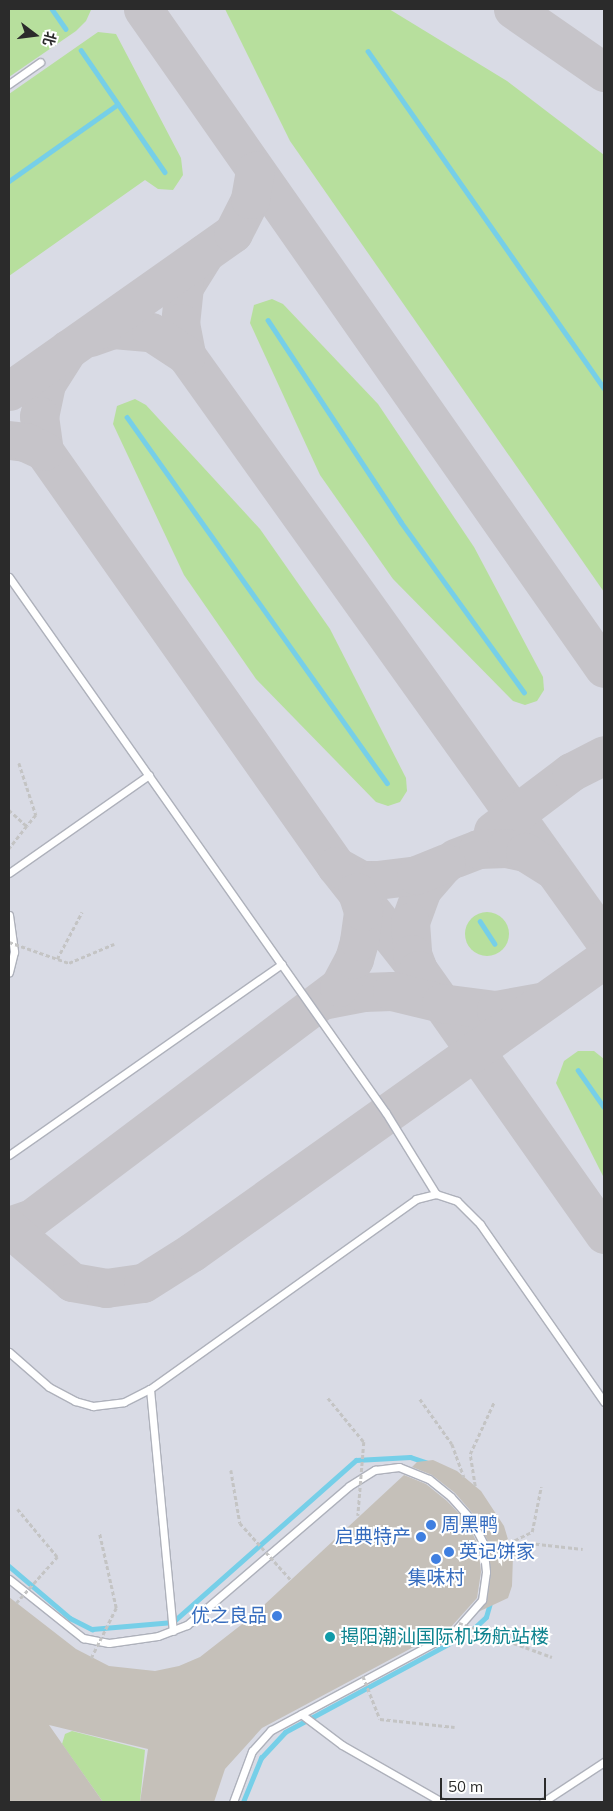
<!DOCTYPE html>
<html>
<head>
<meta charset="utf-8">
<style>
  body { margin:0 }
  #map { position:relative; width:613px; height:1811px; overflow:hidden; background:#ece5de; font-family:Mulish,"Noto Sans SC",sans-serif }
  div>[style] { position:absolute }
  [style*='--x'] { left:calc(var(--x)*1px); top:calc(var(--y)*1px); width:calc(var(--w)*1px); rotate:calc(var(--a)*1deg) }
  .airport>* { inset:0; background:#d9dbe5; transform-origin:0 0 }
  .green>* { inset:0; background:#b7df9d }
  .round { border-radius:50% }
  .stream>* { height:4.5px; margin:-2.25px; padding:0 2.25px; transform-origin:2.25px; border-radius:2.25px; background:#76cfe8 }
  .taxiway>* { height:39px; margin:-19.5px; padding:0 19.5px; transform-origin:19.5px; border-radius:19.5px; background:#c6c4c9 }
  .building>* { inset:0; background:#c5c0b9 }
  .path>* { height:2.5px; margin-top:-1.25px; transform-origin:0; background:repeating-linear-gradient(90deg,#c4c4c4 0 4px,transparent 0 6.5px) }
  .roads { filter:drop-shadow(1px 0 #aeb1bb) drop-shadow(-1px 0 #aeb1bb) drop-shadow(0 1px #aeb1bb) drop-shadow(0 -1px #aeb1bb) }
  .lane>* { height:7px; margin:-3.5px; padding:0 3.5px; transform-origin:3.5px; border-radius:3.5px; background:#fff }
  .path-bridge>* { height:2.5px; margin-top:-1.25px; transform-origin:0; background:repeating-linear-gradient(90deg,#c4c4c4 0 4px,transparent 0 6.5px) }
  .dots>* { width:14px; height:14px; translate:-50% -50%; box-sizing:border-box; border:2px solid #fff; border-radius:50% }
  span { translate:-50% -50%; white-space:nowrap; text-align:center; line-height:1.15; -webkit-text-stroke:4px #fff; paint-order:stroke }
  .shop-label { font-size:19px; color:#366cbe }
  .left { translate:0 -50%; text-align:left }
  .right { translate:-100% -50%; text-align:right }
  .culture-label { font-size:19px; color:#0d838f }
  .frame { position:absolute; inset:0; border:10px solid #2b2b2b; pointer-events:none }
  .north { position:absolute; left:10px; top:10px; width:50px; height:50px; -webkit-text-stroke:4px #fff; paint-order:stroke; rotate:105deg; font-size:14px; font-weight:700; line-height:20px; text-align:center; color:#2b2b2b }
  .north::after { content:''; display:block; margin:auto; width:18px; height:22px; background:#2b2b2b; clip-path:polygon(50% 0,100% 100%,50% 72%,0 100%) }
  .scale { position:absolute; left:440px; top:1778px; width:106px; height:22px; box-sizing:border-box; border:2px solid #2b2b2b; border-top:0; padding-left:6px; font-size:15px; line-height:18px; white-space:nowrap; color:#2b2b2b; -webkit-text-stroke:4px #fff; paint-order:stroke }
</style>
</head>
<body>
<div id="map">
  <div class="airport">
    <i style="left:9px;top:9px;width:595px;height:1793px"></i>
  </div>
  <div class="green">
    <i style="clip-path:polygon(9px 9px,91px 9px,91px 10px,86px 21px,76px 31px,9px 77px)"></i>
    <i style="clip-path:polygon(225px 9px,389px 9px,507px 81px,604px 155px,604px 592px,290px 141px)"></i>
    <i style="clip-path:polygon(98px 32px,116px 34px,181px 158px,183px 175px,173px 190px,158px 189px,145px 180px,9px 276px,9px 94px)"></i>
    <i style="clip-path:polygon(272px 299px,283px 304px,378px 404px,474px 547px,543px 677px,544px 690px,537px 701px,525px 705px,513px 701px,393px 579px,320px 475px,250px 323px,254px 305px)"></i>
    <i style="clip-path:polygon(135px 399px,146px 405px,260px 529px,330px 629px,406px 778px,407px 791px,400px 802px,388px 806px,376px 802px,256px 679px,184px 575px,113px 424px,117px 406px)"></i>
    <i class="round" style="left:465px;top:912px;width:44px;height:44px"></i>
    <i style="clip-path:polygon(578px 1051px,594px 1051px,604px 1059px,604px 1178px,556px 1083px,564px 1061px)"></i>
    <i style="clip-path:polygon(72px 1731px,145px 1750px,140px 1802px,103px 1802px,62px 1744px,65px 1734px)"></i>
  </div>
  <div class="stream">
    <i style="--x:52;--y:9;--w:24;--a:55"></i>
    <i style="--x:81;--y:50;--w:148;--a:55.5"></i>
    <i style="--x:368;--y:51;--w:411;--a:55"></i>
    <i style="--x:9;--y:181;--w:133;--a:-35.2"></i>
    <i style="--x:268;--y:320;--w:242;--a:56.6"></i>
    <i style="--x:401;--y:522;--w:210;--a:54.1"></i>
    <i style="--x:127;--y:417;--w:449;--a:54.6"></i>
    <i style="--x:480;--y:921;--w:27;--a:57"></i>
    <i style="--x:578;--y:1070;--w:45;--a:54.9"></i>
    <i style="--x:9;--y:1566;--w:80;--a:40.4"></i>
    <i style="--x:70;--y:1618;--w:25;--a:27"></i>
    <i style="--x:92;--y:1629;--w:81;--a:-4.9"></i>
    <i style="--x:173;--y:1622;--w:244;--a:-41.5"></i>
    <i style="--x:356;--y:1460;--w:54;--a:-3.2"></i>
    <i style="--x:410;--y:1457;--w:19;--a:18"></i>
    <i style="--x:243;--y:1802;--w:48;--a:-67.8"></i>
    <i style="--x:261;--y:1758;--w:35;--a:-47"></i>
    <i style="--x:285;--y:1732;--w:209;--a:-28.3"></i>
    <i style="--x:469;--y:1633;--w:23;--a:-43"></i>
    <i style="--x:486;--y:1617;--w:15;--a:-74"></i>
  </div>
  <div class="taxiway">
    <i style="--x:143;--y:9;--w:804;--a:55.03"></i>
    <i style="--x:513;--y:9;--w:111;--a:34.7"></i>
    <i style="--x:205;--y:253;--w:39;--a:122"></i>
    <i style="--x:184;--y:286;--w:37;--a:96"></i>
    <i style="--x:180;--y:323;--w:33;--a:79"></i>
    <i style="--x:186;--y:355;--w:719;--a:54.45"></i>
    <i style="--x:90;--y:337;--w:24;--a:-19"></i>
    <i style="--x:113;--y:329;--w:38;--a:5"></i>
    <i style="--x:151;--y:332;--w:42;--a:33.3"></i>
    <i style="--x:68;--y:349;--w:41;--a:122.2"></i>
    <i style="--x:46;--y:384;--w:33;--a:102"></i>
    <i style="--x:39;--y:416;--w:35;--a:82"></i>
    <i style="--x:44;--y:451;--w:507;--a:54.87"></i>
    <i style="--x:336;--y:866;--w:132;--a:51.7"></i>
    <i style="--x:9;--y:391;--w:274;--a:-35.2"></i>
    <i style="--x:233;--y:233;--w:38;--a:-63"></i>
    <i style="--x:250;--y:199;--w:29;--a:-80"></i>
    <i style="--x:9;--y:440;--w:16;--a:7"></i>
    <i style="--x:25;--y:442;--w:21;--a:25"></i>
    <i style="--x:493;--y:831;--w:98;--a:-37.1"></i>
    <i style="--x:571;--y:772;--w:37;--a:-27"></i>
    <i style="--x:455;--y:858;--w:25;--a:-21"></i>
    <i style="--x:478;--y:849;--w:28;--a:-2"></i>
    <i style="--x:506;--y:848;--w:19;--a:12"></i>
    <i style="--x:525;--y:852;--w:32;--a:32"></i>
    <i style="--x:443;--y:865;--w:32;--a:131"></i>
    <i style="--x:422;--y:889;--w:35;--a:110"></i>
    <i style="--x:410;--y:922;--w:32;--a:86"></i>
    <i style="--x:412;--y:954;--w:17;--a:69"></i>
    <i style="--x:418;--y:970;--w:323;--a:54.8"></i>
    <i style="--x:336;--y:866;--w:29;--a:29"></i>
    <i style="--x:361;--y:880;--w:16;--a:0"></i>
    <i style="--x:377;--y:880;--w:39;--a:-7"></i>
    <i style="--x:416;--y:875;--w:32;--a:-22"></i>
    <i style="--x:322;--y:1000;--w:42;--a:-11"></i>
    <i style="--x:363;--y:992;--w:29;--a:-2"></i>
    <i style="--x:392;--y:991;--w:50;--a:13.8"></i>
    <i style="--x:441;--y:1003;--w:55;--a:7.3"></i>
    <i style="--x:496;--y:1010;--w:45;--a:-10.3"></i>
    <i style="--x:9;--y:1226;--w:24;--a:-19"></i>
    <i style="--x:32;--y:1218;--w:384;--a:-37"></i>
    <i style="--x:339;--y:987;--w:32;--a:-62"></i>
    <i style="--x:354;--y:959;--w:19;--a:-74"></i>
    <i style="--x:359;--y:941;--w:30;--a:-82"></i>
    <i style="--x:363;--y:911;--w:20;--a:-108"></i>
    <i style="--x:9;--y:1228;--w:83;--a:40.6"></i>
    <i style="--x:72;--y:1282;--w:35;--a:10"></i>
    <i style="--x:106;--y:1288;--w:37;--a:-8"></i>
    <i style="--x:143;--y:1283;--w:58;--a:-32.3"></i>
    <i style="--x:192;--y:1252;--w:506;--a:-35.42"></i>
  </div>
  <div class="building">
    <i style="clip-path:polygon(433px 1460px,457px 1471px,481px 1491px,504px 1526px,513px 1556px,512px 1586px,508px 1598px,478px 1612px,487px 1601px,491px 1573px,488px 1541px,475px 1516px,455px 1493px,432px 1475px,412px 1467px,417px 1462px)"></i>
    <i style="clip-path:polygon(404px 1475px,426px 1484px,447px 1501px,467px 1522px,478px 1545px,481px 1572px,477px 1598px,451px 1627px,262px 1728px,225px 1769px,214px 1802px,140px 1802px,148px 1749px,49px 1725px,103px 1802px,9px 1802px,9px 1597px,76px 1649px,109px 1666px,155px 1671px,179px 1666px,200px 1657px,250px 1618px)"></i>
  </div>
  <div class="path">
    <i style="--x:19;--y:763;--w:55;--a:71.9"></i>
    <i style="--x:36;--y:815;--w:14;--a:129"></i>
    <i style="--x:9;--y:810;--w:24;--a:42"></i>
    <i style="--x:27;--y:826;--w:29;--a:128"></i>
    <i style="--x:57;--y:959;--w:53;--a:-62"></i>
    <i style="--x:420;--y:1399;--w:55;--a:54.6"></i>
    <i style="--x:452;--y:1444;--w:35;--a:70"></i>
    <i style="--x:475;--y:1486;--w:32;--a:-99"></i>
    <i style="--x:470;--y:1454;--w:57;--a:-65.2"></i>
    <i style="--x:509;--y:1543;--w:25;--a:-26"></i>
    <i style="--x:532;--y:1532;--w:46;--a:-78.7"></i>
    <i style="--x:513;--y:1557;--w:21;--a:-41"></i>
    <i style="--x:529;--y:1543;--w:54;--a:6.3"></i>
  </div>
  <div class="roads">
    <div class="lane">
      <i style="--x:9;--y:84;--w:38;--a:-35"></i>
      <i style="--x:9;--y:577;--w:655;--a:54.88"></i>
      <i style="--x:386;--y:1113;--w:95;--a:58.3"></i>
      <i style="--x:9;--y:873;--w:171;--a:-35"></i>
      <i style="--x:9;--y:915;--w:37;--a:82"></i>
      <i style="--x:14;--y:952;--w:21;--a:104"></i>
      <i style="--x:9;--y:1155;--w:333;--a:-35"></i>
      <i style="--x:9;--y:1352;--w:53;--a:41.2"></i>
      <i style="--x:49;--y:1387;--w:30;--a:28"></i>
      <i style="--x:75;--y:1401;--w:19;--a:16"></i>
      <i style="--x:93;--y:1406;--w:31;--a:-7"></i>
      <i style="--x:124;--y:1402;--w:29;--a:-27"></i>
      <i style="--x:150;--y:1389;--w:327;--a:-35.5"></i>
      <i style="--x:416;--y:1199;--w:21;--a:-14"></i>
      <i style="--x:436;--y:1194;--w:22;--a:18"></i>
      <i style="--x:457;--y:1201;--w:33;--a:45"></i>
      <i style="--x:480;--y:1224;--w:217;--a:55.1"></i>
      <i style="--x:150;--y:1389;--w:243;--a:84.6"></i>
      <i style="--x:9;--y:1579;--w:95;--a:38.6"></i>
      <i style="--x:83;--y:1638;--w:26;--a:11"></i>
      <i style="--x:109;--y:1643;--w:49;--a:-8.1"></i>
      <i style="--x:158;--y:1636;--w:31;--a:-21"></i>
      <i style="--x:187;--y:1625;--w:213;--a:-40.6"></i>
      <i style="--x:349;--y:1486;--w:31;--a:-32"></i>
      <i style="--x:375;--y:1470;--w:24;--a:-7"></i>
      <i style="--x:399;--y:1467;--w:32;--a:22"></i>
      <i style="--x:429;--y:1479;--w:28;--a:39"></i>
      <i style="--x:451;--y:1497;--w:30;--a:48"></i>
      <i style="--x:471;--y:1519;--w:27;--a:63"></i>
      <i style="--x:483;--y:1543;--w:29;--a:84"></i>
      <i style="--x:486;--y:1572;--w:28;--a:98"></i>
      <i style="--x:482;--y:1600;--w:43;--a:131.2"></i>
      <i style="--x:454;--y:1632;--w:208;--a:151.8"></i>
      <i style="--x:271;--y:1730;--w:28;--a:132"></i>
      <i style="--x:252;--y:1751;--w:54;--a:110.4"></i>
      <i style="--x:301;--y:1714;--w:51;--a:37.1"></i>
      <i style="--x:342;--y:1745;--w:115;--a:29.7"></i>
      <i style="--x:543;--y:1802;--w:73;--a:-33.3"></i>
    </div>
  </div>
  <div class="path-bridge">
    <i style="--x:9;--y:942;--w:64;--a:19.3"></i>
    <i style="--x:69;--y:963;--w:49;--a:-22.9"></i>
    <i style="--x:328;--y:1398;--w:57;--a:50.7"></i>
    <i style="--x:364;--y:1442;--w:74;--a:94.6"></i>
    <i style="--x:231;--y:1470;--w:54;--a:80.4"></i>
    <i style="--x:240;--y:1523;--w:76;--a:48.2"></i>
    <i style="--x:16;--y:1603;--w:62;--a:-48.3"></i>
    <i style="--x:57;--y:1557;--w:62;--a:-129.8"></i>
    <i style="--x:459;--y:1623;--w:99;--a:20.1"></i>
    <i style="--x:91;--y:1658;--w:56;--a:-63.4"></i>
    <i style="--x:116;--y:1608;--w:78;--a:-102.6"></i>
    <i style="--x:363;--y:1676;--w:46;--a:68.4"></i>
    <i style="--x:380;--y:1719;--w:75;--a:6.1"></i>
  </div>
  <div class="dots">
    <i style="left:431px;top:1525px;background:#3f7fe0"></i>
    <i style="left:421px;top:1537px;background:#3f7fe0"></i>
    <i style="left:449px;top:1552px;background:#3f7fe0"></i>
    <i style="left:436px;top:1559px;background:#3f7fe0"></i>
    <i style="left:277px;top:1616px;background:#3f7fe0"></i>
    <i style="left:330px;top:1637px;background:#0f9aa8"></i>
  </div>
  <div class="shop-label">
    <span class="left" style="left:441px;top:1525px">周黑鸭</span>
    <span class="right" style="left:411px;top:1537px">启典特产</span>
    <span class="left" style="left:459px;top:1552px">英记饼家</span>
    <span style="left:436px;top:1578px">集味村</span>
    <span class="right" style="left:267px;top:1616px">优之良品</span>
  </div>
  <div class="culture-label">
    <span class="left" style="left:340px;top:1637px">揭阳潮汕国际机场航站楼</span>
  </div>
  <div class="frame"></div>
  <div class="north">北</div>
  <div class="scale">50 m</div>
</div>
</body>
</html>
